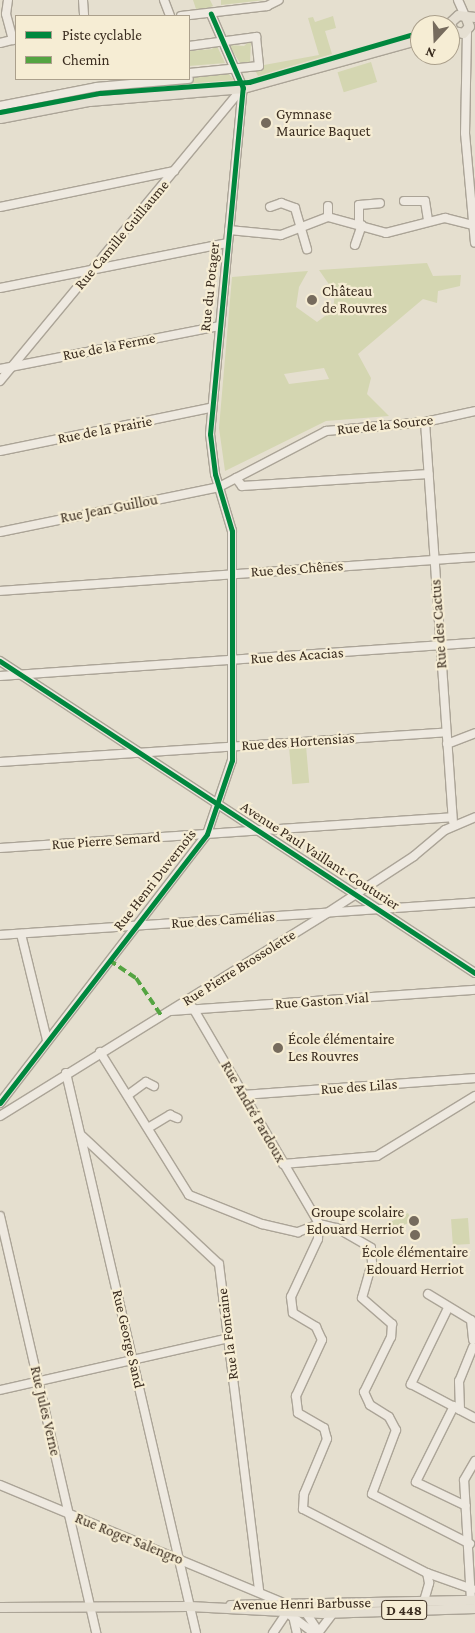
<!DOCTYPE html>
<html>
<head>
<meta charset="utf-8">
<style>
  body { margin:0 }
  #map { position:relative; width:475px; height:1633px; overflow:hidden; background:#e5dfcf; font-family:"Crimson Pro",serif }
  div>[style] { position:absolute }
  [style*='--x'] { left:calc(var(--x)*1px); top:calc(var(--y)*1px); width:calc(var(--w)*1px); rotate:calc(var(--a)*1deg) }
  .green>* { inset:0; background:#d4d6b1; transform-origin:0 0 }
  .roads { filter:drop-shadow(1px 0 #aba497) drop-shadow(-1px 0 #aba497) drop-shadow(0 1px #aba497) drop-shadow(0 -1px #aba497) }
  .minor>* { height:8px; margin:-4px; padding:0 4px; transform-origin:4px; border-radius:4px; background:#eee9e0 }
  .major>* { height:9px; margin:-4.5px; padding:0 4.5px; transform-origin:4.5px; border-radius:4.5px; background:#e5dfd2 }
  .quiet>* { height:4px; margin-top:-2px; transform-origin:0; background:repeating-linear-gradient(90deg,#54a441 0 8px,transparent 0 12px) }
  .cycleway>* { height:5px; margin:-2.5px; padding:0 2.5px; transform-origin:2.5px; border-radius:2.5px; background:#00873e }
  .dots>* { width:14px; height:14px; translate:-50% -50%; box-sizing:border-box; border:2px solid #f6edd4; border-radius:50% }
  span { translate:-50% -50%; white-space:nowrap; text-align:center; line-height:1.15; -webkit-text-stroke:4.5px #f6edd4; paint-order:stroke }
  .shield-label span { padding:1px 4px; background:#f6edd4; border:1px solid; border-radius:4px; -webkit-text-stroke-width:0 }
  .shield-label { font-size:14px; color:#3a2c1f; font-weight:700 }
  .poi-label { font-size:15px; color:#3a2c1f }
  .left { translate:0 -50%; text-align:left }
  .right { translate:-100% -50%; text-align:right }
  .street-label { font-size:15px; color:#3a2c1f }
  .legend { position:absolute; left:15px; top:15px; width:175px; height:65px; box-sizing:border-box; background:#f6edd4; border:1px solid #aba08c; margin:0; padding:6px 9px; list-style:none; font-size:15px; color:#3a2c1f }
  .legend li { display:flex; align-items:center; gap:10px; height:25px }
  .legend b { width:25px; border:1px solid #aba08c }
  .north { position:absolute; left:410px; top:15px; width:50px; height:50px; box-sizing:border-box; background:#f6edd4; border:1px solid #aba08c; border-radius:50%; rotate:200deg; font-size:14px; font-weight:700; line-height:20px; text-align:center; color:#3a2c1f }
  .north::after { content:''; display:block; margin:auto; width:18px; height:22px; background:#766b5d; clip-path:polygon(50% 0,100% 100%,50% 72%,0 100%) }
</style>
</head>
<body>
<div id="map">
  <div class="green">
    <i style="clip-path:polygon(193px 0,210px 0,213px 6px,197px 12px)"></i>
    <i style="clip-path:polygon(221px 0,264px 0,221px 5px)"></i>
    <i style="clip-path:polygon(333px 16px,336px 28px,325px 31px,332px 54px,258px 76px,255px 70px,264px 65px,319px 55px,308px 18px,313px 17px,315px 22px)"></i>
    <i style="clip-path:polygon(251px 40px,250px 62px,255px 63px,236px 66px,240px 63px,229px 45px,244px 46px)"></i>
    <i style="clip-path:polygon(210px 46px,217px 46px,225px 63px,189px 66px,189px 51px,213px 49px)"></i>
    <i style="left:371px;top:62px;width:21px;height:35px;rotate:73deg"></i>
    <i style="clip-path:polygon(228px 73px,234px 80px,101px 91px,0 110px,75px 93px)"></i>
    <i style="clip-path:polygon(evenodd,427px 263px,433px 276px,461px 275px,460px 286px,438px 291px,437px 303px,423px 299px,358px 354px,371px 378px,367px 394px,389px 416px,326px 421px,225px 471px,219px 428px,232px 277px,308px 271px,299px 287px,296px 307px,317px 322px,333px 310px,335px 293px,319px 270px,427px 263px,324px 368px,329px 379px,289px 384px,284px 374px,324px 368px)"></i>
    <i style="left:306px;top:746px;width:37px;height:17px;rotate:85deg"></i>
    <i style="left:408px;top:1213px;width:9px;height:23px;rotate:63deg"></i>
    <i style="left:468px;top:1218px;width:26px;height:17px;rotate:86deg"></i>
  </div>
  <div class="roads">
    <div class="minor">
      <i style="--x:8;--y:0;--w:14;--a:98"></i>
      <i style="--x:6;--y:14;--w:27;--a:75"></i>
      <i style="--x:83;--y:0;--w:16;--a:86"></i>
      <i style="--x:164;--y:0;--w:17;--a:69"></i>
      <i style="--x:458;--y:0;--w:17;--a:66"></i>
      <i style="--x:181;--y:16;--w:87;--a:-6.6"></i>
      <i style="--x:267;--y:6;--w:13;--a:-27"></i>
      <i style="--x:467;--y:31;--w:102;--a:91.1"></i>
      <i style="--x:465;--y:133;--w:110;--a:84.8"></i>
      <i style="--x:0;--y:43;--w:16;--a:-14"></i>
      <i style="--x:189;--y:46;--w:68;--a:-7.7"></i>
      <i style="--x:256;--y:37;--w:29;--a:84"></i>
      <i style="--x:259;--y:66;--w:70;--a:174.3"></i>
      <i style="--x:0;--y:106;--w:99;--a:-11.1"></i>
      <i style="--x:97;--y:87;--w:92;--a:-5"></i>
      <i style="--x:404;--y:201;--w:21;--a:0"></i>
      <i style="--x:425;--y:201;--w:19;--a:81"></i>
      <i style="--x:0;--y:207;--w:178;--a:-11.7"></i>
      <i style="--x:270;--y:207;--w:12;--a:-20"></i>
      <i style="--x:281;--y:203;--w:15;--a:20"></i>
      <i style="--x:295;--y:208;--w:43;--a:73.7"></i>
      <i style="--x:328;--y:217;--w:11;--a:-90"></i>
      <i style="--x:359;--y:224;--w:19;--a:-90"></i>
      <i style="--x:359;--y:205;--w:21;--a:-5"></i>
      <i style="--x:229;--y:230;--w:52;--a:5.5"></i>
      <i style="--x:281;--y:235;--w:50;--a:-21"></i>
      <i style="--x:328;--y:217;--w:60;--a:15.4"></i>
      <i style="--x:386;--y:233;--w:61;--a:-14.3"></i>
      <i style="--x:445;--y:218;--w:30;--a:14"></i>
      <i style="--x:355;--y:245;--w:21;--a:-71"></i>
      <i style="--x:0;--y:288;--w:231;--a:-11.2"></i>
      <i style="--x:0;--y:369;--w:223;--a:-11.1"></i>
      <i style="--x:0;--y:381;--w:378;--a:-50.4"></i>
      <i style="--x:425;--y:422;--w:400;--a:86"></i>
      <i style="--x:0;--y:451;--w:214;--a:-11.6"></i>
      <i style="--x:236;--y:478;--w:10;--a:53"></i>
      <i style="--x:242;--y:486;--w:187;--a:-3.7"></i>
      <i style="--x:0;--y:532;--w:224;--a:-11.6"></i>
      <i style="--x:219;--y:487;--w:121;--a:-27.6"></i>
      <i style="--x:326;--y:431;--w:99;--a:-5.2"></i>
      <i style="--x:425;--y:422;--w:51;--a:-12.4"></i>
      <i style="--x:0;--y:591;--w:476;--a:-4.1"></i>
      <i style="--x:0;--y:661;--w:568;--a:33.3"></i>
      <i style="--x:0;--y:676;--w:476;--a:-4"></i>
      <i style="--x:447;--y:744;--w:30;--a:-21"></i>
      <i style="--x:0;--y:762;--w:447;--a:-3.8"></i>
      <i style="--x:0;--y:848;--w:453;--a:-3.9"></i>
      <i style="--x:21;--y:934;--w:109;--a:76.2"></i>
      <i style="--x:0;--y:935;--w:476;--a:-3.9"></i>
      <i style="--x:193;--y:1008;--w:250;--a:59.7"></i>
      <i style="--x:171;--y:1011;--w:305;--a:-4"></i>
      <i style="--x:100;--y:1052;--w:168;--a:58.1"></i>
      <i style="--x:189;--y:1195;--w:79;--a:21.7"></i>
      <i style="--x:262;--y:1224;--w:37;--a:13"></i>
      <i style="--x:298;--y:1232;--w:22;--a:-21"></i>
      <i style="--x:66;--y:1073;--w:575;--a:76.93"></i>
      <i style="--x:128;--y:1095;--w:22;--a:-36"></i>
      <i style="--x:146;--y:1082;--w:9;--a:27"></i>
      <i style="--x:243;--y:1095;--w:233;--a:-4.2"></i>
      <i style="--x:0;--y:1103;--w:339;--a:-52.4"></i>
      <i style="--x:207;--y:834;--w:78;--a:-71.3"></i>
      <i style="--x:232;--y:760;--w:229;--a:-90"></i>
      <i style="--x:232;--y:531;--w:59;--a:-106.6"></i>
      <i style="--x:215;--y:474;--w:40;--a:-97.1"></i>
      <i style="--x:210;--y:434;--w:348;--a:-84.6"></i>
      <i style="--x:243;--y:88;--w:81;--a:-113.4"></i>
      <i style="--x:0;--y:1116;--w:385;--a:-31.8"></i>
      <i style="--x:327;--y:913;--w:104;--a:-33.2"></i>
      <i style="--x:414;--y:856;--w:40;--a:-40"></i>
      <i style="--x:445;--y:830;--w:33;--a:-23"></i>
      <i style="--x:148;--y:1128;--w:26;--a:-31"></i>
      <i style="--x:170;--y:1115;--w:8;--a:23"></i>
      <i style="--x:82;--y:1136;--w:187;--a:43.1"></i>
      <i style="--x:219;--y:1264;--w:330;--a:83"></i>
      <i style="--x:283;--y:1164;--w:94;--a:-4.9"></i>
      <i style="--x:377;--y:1156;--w:115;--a:-31.5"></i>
      <i style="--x:0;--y:1216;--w:428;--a:77"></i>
      <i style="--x:319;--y:1224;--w:15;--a:94"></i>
      <i style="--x:318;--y:1239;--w:64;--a:115"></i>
      <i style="--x:291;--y:1297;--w:16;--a:83"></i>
      <i style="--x:293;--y:1313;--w:27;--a:31"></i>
      <i style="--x:316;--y:1327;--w:14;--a:65"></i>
      <i style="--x:322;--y:1340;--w:62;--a:114.9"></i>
      <i style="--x:296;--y:1396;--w:17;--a:83"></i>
      <i style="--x:298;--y:1413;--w:30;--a:30"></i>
      <i style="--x:324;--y:1428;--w:11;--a:75"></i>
      <i style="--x:327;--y:1439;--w:60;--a:112.7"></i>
      <i style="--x:304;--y:1494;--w:15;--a:94"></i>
      <i style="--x:303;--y:1509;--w:140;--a:27.3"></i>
      <i style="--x:427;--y:1573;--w:48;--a:19.6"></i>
      <i style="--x:319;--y:1224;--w:18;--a:13"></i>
      <i style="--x:337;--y:1228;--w:39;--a:30"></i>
      <i style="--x:371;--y:1248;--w:15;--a:86"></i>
      <i style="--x:372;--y:1263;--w:36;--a:106"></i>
      <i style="--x:362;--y:1298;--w:40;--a:41"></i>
      <i style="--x:392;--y:1324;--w:13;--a:94"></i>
      <i style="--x:391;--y:1337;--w:61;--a:116.1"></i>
      <i style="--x:364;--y:1392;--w:14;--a:65"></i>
      <i style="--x:370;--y:1405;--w:22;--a:32"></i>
      <i style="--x:389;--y:1417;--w:15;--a:62"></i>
      <i style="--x:396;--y:1430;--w:68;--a:110.6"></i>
      <i style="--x:372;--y:1494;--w:110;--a:27"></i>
      <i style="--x:428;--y:1294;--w:50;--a:31.2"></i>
      <i style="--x:471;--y:1320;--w:20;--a:84"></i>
      <i style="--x:448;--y:1308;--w:85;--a:116"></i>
      <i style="--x:411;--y:1384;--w:55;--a:28"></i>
      <i style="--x:473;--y:1347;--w:37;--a:112"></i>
      <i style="--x:459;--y:1381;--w:29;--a:88"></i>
      <i style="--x:460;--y:1410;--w:17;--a:28"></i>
      <i style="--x:0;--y:1390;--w:235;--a:-12.8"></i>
      <i style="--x:454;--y:1406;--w:85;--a:116.6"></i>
      <i style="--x:416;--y:1482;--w:55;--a:25.6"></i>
      <i style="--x:0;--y:1485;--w:307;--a:22.6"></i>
      <i style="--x:471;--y:1600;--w:120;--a:-93.3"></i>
      <i style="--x:464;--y:1480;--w:22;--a:-60"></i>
      <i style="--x:424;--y:1601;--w:19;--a:-74"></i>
      <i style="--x:429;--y:1583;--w:10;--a:-101"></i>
      <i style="--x:304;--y:1610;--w:25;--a:56"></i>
      <i style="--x:286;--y:1612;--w:35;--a:37"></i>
      <i style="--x:293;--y:1616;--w:17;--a:77"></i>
      <i style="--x:273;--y:1633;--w:30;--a:-56"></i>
      <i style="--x:318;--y:1633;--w:25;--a:-53"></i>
    </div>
    <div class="major">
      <i style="--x:450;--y:23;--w:9;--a:69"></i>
      <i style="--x:453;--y:31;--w:10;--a:11"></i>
      <i style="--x:463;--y:33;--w:9;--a:-49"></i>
      <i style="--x:469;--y:26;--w:9;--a:-111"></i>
      <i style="--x:447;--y:25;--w:15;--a:-42"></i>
      <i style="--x:458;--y:15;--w:17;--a:7"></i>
      <i style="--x:0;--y:118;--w:91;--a:-10.8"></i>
      <i style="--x:89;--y:101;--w:155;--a:-4.8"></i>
      <i style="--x:243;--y:88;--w:184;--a:-15.5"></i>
      <i style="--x:230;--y:1605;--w:245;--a:-1.2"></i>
      <i style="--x:0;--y:1607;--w:189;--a:-0.3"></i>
      <i style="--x:189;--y:1606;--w:133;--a:3"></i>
      <i style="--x:322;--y:1613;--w:153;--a:-1.9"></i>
    </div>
  </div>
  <div class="quiet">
    <i style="--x:109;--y:960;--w:32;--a:34"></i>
    <i style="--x:136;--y:978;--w:45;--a:56"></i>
  </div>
  <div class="cycleway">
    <i style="--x:0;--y:112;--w:102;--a:-10.8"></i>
    <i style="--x:100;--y:93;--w:149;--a:-4.2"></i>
    <i style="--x:249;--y:82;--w:178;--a:-16.3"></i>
    <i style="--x:0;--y:661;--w:568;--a:33.3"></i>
    <i style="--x:0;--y:1103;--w:339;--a:-52.4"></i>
    <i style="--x:207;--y:834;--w:78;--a:-71.3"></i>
    <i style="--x:232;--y:760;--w:229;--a:-90"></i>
    <i style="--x:232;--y:531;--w:59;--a:-106.6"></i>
    <i style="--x:215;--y:474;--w:40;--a:-97.1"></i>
    <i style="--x:210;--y:434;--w:348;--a:-84.6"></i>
    <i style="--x:243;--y:88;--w:81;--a:-113.4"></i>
  </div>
  <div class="dots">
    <i style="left:266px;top:123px;background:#766b5d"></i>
    <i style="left:312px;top:300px;background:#766b5d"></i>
    <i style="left:278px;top:1048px;background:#766b5d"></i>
    <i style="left:414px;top:1221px;background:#766b5d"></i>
    <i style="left:415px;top:1235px;background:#766b5d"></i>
  </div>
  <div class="shield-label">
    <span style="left:404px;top:1610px">D 448</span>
  </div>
  <div class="poi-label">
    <span class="left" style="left:276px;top:123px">Gymnase<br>Maurice Baquet</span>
    <span class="left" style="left:322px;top:300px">Château<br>de Rouvres</span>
    <span class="left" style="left:288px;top:1048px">École élémentaire<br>Les Rouvres</span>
    <span class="right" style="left:404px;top:1221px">Groupe scolaire<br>Edouard Herriot</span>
    <span style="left:415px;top:1261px">École élémentaire<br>Edouard Herriot</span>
  </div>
  <div class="street-label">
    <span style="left:122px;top:235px;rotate:-50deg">Rue Camille Guillaume</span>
    <span style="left:210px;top:287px;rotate:-84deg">Rue du Potager</span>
    <span style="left:109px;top:347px;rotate:-11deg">Rue de la Ferme</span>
    <span style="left:385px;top:425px;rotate:-6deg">Rue de la Source</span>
    <span style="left:105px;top:430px;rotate:-11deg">Rue de la Prairie</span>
    <span style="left:109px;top:509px;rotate:-11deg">Rue Jean Guillou</span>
    <span style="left:297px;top:569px;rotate:-4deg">Rue des Chênes</span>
    <span style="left:439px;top:624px;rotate:-94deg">Rue des Cactus</span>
    <span style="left:297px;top:656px;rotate:-4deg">Rue des Acacias</span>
    <span style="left:298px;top:742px;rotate:-4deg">Rue des Hortensias</span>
    <span style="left:106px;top:841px;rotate:-4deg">Rue Pierre Semard</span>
    <span style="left:320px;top:856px;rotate:33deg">Avenue Paul Vaillant-Couturier</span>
    <span style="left:155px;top:880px;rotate:-52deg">Rue Henri Duvernois</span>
    <span style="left:223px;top:920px;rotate:-4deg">Rue des Camélias</span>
    <span style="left:239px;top:968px;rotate:-32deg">Rue Pierre Brossolette</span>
    <span style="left:322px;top:1001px;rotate:-4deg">Rue Gaston Vial</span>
    <span style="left:359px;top:1087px;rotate:-4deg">Rue des Lilas</span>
    <span style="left:253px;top:1112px;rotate:60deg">Rue André Pardoux</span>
    <span style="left:228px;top:1334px;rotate:-97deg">Rue la Fontaine</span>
    <span style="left:128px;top:1339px;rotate:77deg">Rue George Sand</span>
    <span style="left:45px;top:1411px;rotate:77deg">Rue Jules Verne</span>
    <span style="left:129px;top:1539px;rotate:22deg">Rue Roger Salengro</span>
    <span style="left:302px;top:1604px;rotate:-1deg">Avenue Henri Barbusse</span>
  </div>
  <ul class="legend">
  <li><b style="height:6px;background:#00873e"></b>Piste cyclable</li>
  <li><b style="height:6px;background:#54a441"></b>Chemin</li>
  </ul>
  <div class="north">N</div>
</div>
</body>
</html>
